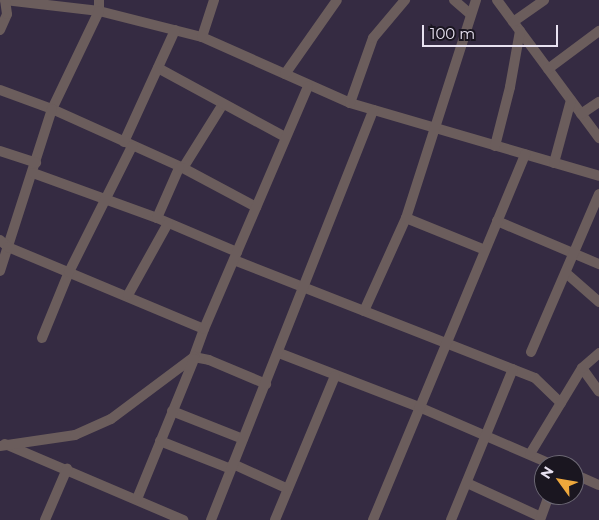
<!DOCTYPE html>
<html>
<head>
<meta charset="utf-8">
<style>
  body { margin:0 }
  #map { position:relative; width:599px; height:520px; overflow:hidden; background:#352b42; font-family:Montserrat,sans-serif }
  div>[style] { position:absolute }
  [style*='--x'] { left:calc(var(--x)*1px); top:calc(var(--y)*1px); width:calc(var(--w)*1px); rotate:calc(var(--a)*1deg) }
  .minor>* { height:10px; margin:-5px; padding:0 5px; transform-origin:5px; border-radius:5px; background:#6b5d5c }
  span { translate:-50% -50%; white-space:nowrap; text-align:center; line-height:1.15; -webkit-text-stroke:4px #1a1620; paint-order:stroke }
  .north { position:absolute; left:534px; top:455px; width:50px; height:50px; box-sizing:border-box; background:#1a1620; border:1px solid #6c6874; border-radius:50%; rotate:302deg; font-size:14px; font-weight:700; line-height:20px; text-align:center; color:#e8e2f1 }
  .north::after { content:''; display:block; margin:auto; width:18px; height:22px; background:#eea83c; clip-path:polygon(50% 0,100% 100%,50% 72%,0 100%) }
  .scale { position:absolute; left:422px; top:25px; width:136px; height:22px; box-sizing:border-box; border:2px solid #e8e2f1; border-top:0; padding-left:6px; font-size:15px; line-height:18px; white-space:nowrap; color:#e8e2f1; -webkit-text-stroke:4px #1a1620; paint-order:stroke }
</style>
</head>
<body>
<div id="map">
  <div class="minor">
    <i style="--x:5;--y:0;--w:95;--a:6.7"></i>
    <i style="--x:99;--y:11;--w:106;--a:14.2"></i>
    <i style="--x:202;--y:37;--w:162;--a:24"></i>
    <i style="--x:350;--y:103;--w:259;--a:16.3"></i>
    <i style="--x:99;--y:0;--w:11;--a:90"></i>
    <i style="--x:99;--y:11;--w:109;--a:115.6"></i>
    <i style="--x:52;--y:109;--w:144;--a:24.2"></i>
    <i style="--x:183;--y:168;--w:75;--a:-58"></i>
    <i style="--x:454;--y:0;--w:21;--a:41"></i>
    <i style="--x:497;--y:0;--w:172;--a:53.5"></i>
    <i style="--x:513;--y:22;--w:38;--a:-35"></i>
    <i style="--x:0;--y:30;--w:17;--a:-66"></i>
    <i style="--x:7;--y:14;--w:14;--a:-98"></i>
    <i style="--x:202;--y:37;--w:39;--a:-72"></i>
    <i style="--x:158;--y:68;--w:145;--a:28.5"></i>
    <i style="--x:548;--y:69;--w:64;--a:-36.7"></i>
    <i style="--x:285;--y:74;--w:90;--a:-54.9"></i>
    <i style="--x:0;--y:90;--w:55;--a:20.1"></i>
    <i style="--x:52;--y:109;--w:170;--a:107.8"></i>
    <i style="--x:350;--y:103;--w:69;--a:-70.5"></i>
    <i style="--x:373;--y:38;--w:50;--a:-49.9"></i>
    <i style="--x:581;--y:114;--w:22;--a:-34"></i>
    <i style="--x:124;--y:142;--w:123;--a:-65.5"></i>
    <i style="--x:495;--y:146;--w:61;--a:-75.7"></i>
    <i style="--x:510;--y:87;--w:57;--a:-79.9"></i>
    <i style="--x:0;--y:151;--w:38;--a:18"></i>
    <i style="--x:554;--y:163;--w:65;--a:-74.9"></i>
    <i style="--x:183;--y:168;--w:83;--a:28.1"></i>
    <i style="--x:33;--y:173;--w:132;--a:19.9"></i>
    <i style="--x:157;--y:218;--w:87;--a:23"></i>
    <i style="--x:157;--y:218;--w:55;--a:-66.3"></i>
    <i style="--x:406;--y:218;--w:85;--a:22.1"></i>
    <i style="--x:497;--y:221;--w:111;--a:22.9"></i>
    <i style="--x:0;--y:240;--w:11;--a:41"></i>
    <i style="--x:8;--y:247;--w:212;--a:22.7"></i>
    <i style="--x:204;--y:329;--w:30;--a:110"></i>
    <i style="--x:194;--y:357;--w:15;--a:11"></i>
    <i style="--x:209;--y:360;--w:62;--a:22.8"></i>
    <i style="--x:234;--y:260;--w:323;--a:21.4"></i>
    <i style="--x:535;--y:378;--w:36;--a:44"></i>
    <i style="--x:566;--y:273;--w:44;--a:41.3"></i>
    <i style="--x:128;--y:295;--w:82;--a:-60.9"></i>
    <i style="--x:364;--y:311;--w:102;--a:-65.7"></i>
    <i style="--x:406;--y:218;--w:229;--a:-72.2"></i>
    <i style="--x:204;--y:329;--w:264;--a:-66.8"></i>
    <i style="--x:42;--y:338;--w:71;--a:-67.8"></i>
    <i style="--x:69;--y:272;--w:141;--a:-63.4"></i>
    <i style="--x:531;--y:352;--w:172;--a:-66.7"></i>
    <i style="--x:279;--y:353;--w:150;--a:21.1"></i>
    <i style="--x:419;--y:407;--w:146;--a:23.4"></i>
    <i style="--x:582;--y:368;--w:29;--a:54"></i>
    <i style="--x:172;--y:411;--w:76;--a:21.5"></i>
    <i style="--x:160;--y:441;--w:76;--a:21.5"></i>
    <i style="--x:5;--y:444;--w:194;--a:23.1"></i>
    <i style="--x:0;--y:446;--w:76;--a:-8.3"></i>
    <i style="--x:75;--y:435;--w:39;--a:-24"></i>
    <i style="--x:111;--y:419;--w:104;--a:-36.8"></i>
    <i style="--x:530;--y:454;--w:100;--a:-58.8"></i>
    <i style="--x:582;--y:368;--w:23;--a:-41"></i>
    <i style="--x:233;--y:464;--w:60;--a:24.4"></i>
    <i style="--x:574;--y:474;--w:27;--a:24"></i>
    <i style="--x:467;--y:483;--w:81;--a:24.7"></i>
    <i style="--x:137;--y:499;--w:151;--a:-67.8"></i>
    <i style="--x:45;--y:520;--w:56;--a:-66.7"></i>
    <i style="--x:211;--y:520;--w:441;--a:-68.4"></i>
    <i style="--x:275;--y:520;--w:156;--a:-67.4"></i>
    <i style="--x:373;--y:520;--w:396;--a:-67.4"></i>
    <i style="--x:451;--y:520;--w:163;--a:-67.7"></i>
    <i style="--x:540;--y:520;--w:27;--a:-70"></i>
  </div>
  <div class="north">N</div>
  <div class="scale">100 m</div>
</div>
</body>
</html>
